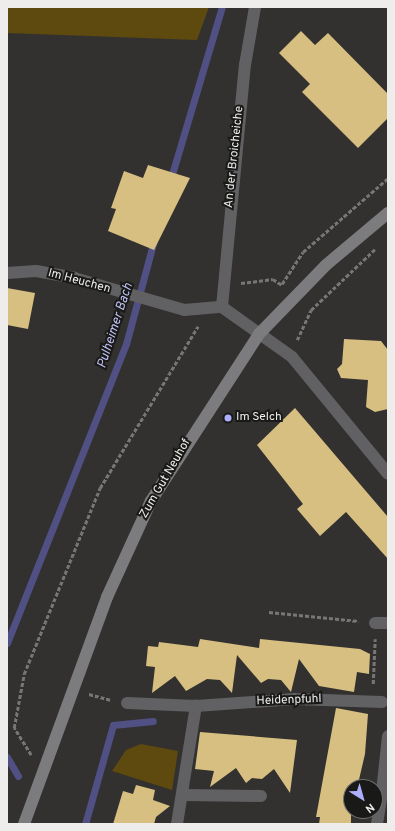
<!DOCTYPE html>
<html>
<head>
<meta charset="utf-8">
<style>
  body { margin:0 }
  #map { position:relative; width:395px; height:831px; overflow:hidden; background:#32312f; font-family:Overpass,sans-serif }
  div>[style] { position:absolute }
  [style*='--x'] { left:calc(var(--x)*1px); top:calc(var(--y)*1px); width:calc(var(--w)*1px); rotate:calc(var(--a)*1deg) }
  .green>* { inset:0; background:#5e4a0e }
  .stream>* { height:7px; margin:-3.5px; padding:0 3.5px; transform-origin:3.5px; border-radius:3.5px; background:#505084 }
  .building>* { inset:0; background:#d6bf81 }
  .path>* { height:2.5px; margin-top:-1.25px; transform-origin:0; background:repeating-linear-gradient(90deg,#777674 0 4px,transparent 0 6px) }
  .street>* { height:12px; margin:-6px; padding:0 6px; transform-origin:6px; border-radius:6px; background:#616163 }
  .secondary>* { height:12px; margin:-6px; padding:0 6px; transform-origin:6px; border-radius:6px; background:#7c7c7e }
  .dots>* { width:11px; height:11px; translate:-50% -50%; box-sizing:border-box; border:2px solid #191918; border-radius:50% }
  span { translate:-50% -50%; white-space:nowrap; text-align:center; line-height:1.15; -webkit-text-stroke:4px #191918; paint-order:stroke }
  .street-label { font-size:12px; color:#eeedeb }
  .poi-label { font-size:12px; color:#eeedeb }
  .left { translate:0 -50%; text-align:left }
  .water-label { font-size:13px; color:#c2c5f6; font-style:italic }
  .frame { position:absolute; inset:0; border:8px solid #eeedeb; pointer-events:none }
  .north { position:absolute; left:343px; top:779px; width:40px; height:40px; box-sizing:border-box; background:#191918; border:1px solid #6e6e6c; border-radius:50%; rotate:143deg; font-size:11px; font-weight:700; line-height:16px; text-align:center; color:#eeedeb }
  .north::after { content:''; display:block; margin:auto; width:14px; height:18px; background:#adaffb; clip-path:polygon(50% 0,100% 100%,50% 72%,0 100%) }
</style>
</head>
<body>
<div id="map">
  <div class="green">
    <i style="clip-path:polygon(7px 7px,209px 7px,197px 40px,7px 33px)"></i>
    <i style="clip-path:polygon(141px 744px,178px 751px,172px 790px,112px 771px,126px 750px)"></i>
  </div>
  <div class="stream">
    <i style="--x:170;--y:181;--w:182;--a:-73.4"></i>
    <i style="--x:7;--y:643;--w:322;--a:-68.3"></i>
    <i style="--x:126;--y:344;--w:108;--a:-74.9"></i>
    <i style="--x:7;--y:757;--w:22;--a:60"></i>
    <i style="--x:85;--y:824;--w:103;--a:-74.2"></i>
    <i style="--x:113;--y:725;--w:40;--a:-5.7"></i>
  </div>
  <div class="building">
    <i style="clip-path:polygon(301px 31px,315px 45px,328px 33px,388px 94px,388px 118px,358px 148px,302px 92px,310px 84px,279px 53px)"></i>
    <i style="clip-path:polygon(148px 165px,190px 178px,154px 250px,108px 231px,116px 209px,111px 208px,124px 171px,143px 178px)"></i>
    <i style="clip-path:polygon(7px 288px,35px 293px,28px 329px,7px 325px)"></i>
    <i style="clip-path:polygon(344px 339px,381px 341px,388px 350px,388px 409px,375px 412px,366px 407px,368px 380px,341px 378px,337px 369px,342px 364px)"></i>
    <i style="clip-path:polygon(295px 408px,388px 517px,388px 559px,346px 512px,320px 536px,297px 509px,303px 504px,257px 445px)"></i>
    <i style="clip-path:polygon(200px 639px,259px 648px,260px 639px,360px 649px,370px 654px,369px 674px,357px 672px,354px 692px,319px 686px,299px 659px,291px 692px,281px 680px,268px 679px,261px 683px,237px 655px,232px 693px,220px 680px,207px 679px,186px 691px,175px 676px,152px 693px,155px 667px,146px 666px,148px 646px,158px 647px,159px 642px,198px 647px)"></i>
    <i style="clip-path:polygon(336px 708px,368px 714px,365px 754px,358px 784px,351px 787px,351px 824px,319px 824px,320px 817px,316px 817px)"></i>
    <i style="clip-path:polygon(200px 732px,297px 740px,290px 793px,274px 769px,262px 779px,252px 778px,246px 783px,236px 768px,210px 787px,214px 771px,195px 769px)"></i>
    <i style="clip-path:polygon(136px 785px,155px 790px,153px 800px,170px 806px,156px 817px,154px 824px,113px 824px,123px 791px,133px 794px)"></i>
  </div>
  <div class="path">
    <i style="--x:241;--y:283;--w:32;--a:-7"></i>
    <i style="--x:273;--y:279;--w:11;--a:34"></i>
    <i style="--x:282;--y:284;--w:38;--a:-57"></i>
    <i style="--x:303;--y:252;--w:113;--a:-41"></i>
    <i style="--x:297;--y:340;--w:33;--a:-65"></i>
    <i style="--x:311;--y:310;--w:88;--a:-43.6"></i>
    <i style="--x:269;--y:612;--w:90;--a:5.7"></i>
    <i style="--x:373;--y:684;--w:45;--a:-87.5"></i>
    <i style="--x:89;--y:694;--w:23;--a:15"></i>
    <i style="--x:31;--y:755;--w:32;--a:-122"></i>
    <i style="--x:14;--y:728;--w:55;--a:-79.5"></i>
    <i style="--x:24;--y:674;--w:201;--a:-67.8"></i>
    <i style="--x:100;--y:488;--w:189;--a:-58.8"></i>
  </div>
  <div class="street">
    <i style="--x:7;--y:273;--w:29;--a:-4"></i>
    <i style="--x:36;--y:271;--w:39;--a:10"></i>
    <i style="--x:74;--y:278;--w:115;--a:16.2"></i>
    <i style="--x:184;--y:310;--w:38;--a:-5"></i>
    <i style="--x:222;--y:307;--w:86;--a:35.5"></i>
    <i style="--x:292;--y:357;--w:151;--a:50.6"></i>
    <i style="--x:222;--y:307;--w:243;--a:-84.6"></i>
    <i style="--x:245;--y:65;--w:59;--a:-80.2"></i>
    <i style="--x:375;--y:623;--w:13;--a:0"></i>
    <i style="--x:127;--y:703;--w:69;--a:2.5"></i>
    <i style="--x:196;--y:706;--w:99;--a:-4"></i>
    <i style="--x:295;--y:699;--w:87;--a:2"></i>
    <i style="--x:382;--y:792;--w:56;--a:-83.9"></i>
    <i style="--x:183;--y:795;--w:78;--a:0.7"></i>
    <i style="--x:177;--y:824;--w:120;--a:-80.9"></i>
    <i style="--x:377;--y:824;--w:32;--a:-81"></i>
    <i style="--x:382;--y:792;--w:6;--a:9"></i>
  </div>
  <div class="secondary">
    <i style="--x:24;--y:824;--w:242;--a:-69.9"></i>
    <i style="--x:107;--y:597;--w:106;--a:-65.4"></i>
    <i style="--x:151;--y:501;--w:199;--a:-57.1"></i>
    <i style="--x:259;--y:334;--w:96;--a:-45.8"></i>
    <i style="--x:326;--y:265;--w:81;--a:-40"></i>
  </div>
  <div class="dots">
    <i style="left:228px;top:418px;background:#adaffb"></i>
  </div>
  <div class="street-label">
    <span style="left:235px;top:157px;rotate:-84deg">An der Broicheiche</span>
    <span style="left:79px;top:282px;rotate:15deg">Im Heuchen</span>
    <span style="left:166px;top:479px;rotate:-60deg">Zum Gut Neuhof</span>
    <span style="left:289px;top:701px;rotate:-2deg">Heidenpfuhl</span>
  </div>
  <div class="poi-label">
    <span class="left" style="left:236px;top:418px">Im Selch</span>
  </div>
  <div class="water-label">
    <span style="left:116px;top:326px;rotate:-72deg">Pulheimer Bach</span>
  </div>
  <div class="frame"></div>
  <div class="north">N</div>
</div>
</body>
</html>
